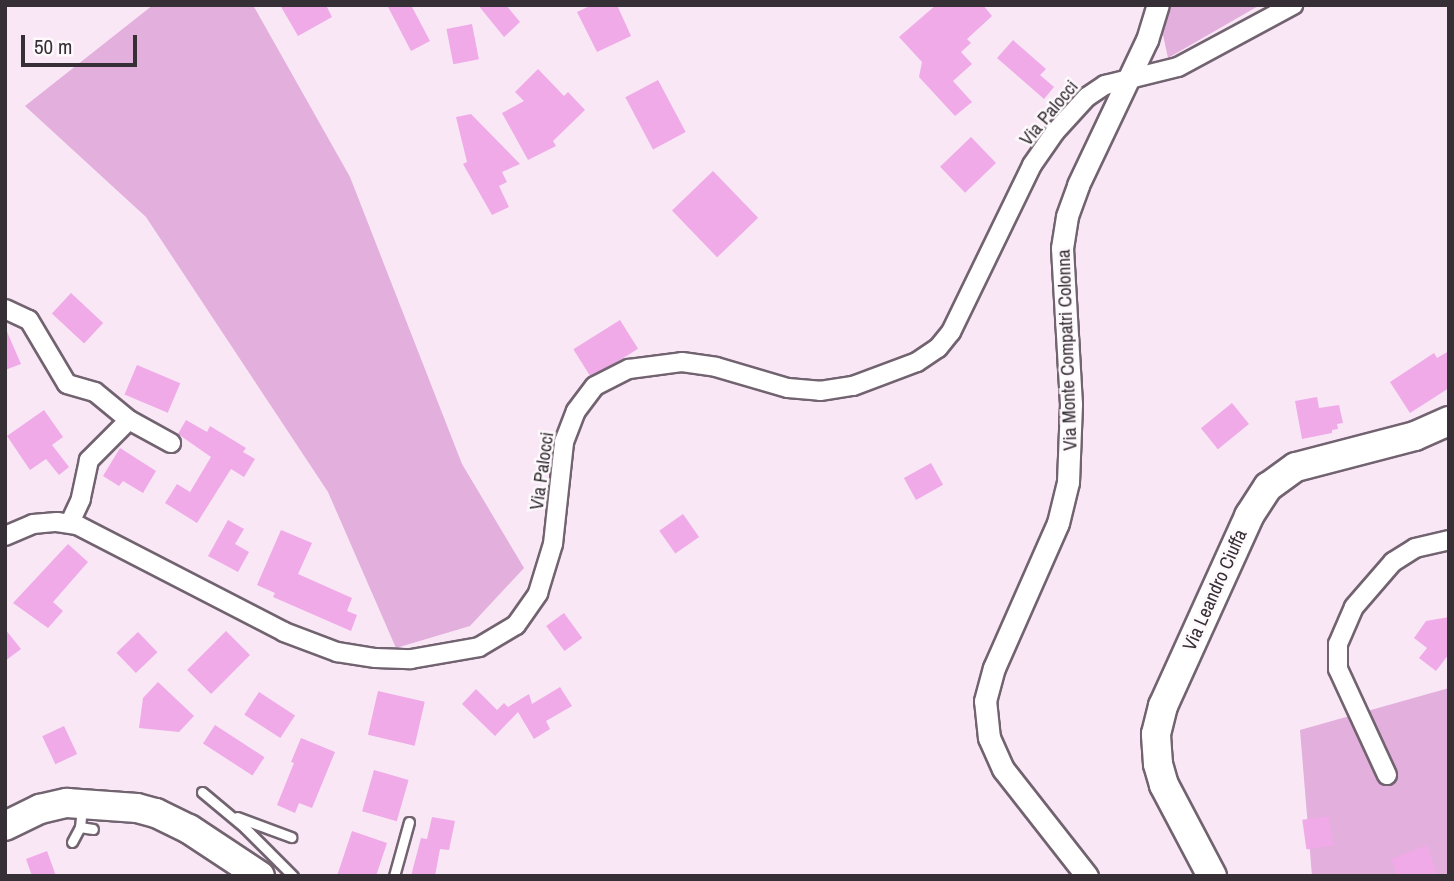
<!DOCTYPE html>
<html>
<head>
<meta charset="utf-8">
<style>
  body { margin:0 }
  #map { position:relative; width:1454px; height:881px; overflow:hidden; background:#f9e7f6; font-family:"Archivo Narrow",sans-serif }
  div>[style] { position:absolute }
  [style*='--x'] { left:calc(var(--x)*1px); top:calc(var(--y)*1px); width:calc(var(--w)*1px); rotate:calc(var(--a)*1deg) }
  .green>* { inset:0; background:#e3afdc }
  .building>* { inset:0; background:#efaae7; transform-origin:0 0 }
  .roads { filter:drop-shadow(2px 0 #726370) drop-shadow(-2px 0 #726370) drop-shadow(0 2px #726370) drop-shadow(0 -2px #726370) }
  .service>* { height:9px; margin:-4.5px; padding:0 4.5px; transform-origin:4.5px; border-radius:4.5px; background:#fff }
  .minor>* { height:18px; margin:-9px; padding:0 9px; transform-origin:9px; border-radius:9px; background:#fff }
  .tertiary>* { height:21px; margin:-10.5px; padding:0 10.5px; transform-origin:10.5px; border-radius:10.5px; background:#fff }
  .primary>* { height:28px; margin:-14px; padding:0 14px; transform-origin:14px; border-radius:14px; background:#fff }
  span { translate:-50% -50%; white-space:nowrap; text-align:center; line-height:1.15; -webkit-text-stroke:5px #fdf9fc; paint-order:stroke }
  .street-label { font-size:19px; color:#362f35 }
  .frame { position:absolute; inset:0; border:7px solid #362f35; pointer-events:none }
  .scale { position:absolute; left:21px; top:35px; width:116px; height:32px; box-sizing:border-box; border:4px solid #362f35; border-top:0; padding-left:9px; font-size:21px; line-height:24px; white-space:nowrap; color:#362f35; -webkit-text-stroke:5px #fdf9fc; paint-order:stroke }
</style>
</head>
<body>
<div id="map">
  <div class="green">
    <i style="clip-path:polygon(153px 5px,253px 5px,350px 177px,462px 464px,524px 568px,470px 626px,396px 648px,328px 492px,146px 217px,25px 106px)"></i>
    <i style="clip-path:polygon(1165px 5px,1260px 5px,1168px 58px,1162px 30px)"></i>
    <i style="clip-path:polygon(1449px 688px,1449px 876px,1312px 876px,1300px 730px)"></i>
  </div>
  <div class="building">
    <i style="clip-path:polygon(280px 5px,326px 5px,332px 17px,298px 36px)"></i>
    <i style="clip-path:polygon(387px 5px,411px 5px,430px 41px,411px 51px)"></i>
    <i style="clip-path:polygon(478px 5px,506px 5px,520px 22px,504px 37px)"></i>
    <i style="clip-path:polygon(592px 5px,617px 5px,631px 36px,597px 52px,577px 12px)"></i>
    <i style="clip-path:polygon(936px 5px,983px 5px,992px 16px,967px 39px,971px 43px,961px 52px,972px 64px,953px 81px,972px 102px,955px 116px,919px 77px,922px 62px,899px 37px)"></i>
    <i style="left:472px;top:24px;width:36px;height:26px;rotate:79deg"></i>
    <i style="clip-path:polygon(1013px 40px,1046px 69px,1040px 75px,1054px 87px,1044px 99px,997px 58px)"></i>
    <i style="clip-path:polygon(538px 69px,564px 96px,568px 92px,585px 110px,553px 141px,556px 146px,528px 160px,502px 113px,524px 101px,515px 92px)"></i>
    <i style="left:658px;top:80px;width:59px;height:37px;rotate:62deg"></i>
    <i style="clip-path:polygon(471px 114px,520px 164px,502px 172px,507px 182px,499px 186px,509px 207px,492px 215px,463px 164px,467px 162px,456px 117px)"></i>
    <i style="left:971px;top:137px;width:36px;height:43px;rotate:46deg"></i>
    <i style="left:713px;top:171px;width:65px;height:57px;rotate:46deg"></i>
    <i style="left:71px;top:293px;width:44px;height:28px;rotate:43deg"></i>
    <i style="left:620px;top:320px;width:34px;height:55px;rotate:58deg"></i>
    <i style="clip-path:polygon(5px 327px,21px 364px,5px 370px)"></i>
    <i style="clip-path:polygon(1449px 351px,1449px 388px,1410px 413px,1390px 382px,1434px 353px,1437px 358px)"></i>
    <i style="left:137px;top:365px;width:47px;height:32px;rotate:23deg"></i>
    <i style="clip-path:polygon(1317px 397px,1319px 408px,1339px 405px,1343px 423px,1337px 424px,1338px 429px,1332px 430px,1332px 433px,1302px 439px,1295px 401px)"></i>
    <i style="left:1232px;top:403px;width:27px;height:40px;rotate:51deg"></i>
    <i style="clip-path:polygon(44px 410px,63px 437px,52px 445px,69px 467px,59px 475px,46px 459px,30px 470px,7px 436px)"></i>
    <i style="clip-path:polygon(186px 420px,207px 432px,210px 426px,246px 448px,243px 452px,255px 459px,244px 477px,231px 469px,197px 523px,165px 503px,177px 484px,190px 492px,211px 457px,178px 434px)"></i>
    <i style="clip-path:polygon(120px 448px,156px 471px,143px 493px,123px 481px,119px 486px,103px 476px)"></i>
    <i style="left:931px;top:463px;width:25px;height:31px;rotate:61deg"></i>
    <i style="left:683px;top:514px;width:28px;height:29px;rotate:55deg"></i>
    <i style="clip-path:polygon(228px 520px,244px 529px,235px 544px,249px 552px,238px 572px,208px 556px)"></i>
    <i style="clip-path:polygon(281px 530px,312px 543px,298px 574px,352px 598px,347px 611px,357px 615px,351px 631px,273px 597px,275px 593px,257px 585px)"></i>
    <i style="clip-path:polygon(68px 544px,88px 562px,53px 602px,63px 611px,48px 628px,13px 603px)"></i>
    <i style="left:564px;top:613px;width:31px;height:22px;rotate:54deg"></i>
    <i style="clip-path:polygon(1449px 617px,1449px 654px,1436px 671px,1419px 658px,1427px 648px,1414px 638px,1426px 621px)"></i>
    <i style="clip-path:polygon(5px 629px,21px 649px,5px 661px)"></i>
    <i style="left:226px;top:631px;width:34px;height:55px;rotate:45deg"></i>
    <i style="left:138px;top:632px;width:28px;height:30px;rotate:46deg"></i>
    <i style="clip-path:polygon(158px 682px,194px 716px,179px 732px,139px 728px,143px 698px)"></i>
    <i style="clip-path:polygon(560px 687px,572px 706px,546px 721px,550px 729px,534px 739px,518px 712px,495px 736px,462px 704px,476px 689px,497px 710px,504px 703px,508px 707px,529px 694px,532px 704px)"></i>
    <i style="left:378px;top:691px;width:48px;height:45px;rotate:13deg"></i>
    <i style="left:259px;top:692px;width:43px;height:27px;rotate:33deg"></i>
    <i style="left:215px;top:725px;width:59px;height:22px;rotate:33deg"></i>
    <i style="left:64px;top:726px;width:31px;height:24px;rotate:65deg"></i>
    <i style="clip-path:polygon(301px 738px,335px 752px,312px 808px,299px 803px,295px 813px,277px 805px,294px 763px,291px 762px)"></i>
    <i style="left:374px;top:770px;width:36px;height:43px;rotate:16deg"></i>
    <i style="left:1329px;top:816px;width:30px;height:27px;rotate:82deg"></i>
    <i style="clip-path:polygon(432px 817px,455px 821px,449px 850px,440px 849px,435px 876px,411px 876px,421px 838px,427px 839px)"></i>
    <i style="clip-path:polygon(352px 831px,387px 843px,376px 876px,337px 876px)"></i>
    <i style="clip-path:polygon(1427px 845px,1438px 876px,1397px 876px,1391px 859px)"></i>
    <i style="clip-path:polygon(47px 851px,56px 876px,32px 876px,26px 859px)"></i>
  </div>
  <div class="roads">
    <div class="service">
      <i style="--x:202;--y:792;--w:56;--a:39.9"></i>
      <i style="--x:245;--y:828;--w:68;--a:45"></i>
      <i style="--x:237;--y:817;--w:58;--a:20.3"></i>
      <i style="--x:80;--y:827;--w:13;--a:9"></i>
      <i style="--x:72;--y:842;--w:17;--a:-62"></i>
      <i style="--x:80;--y:827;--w:19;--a:-84"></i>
      <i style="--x:394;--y:876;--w:56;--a:-74.5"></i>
    </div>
    <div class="minor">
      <i style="--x:5;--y:309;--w:26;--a:25"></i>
      <i style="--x:29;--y:320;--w:74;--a:59.3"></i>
      <i style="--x:67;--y:384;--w:29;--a:16"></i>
      <i style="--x:95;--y:392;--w:44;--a:39.5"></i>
      <i style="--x:129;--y:420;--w:57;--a:135"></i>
      <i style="--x:89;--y:460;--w:40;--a:102"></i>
      <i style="--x:81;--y:499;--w:26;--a:115"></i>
      <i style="--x:129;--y:420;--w:48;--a:28.7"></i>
      <i style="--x:5;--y:536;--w:30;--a:-23"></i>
      <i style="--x:33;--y:524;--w:24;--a:-5"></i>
      <i style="--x:57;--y:522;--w:20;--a:9"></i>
      <i style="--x:77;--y:525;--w:233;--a:27.3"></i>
      <i style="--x:284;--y:632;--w:57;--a:20.7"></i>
      <i style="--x:337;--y:652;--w:39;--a:9"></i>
      <i style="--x:376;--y:658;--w:35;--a:2"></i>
      <i style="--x:411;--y:659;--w:69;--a:-10"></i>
      <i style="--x:479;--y:647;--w:43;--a:-30.7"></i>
      <i style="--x:516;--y:625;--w:39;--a:-55"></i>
      <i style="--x:538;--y:593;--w:51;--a:-73"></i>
      <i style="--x:553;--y:544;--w:103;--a:-83.8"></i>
      <i style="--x:564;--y:442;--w:33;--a:-69"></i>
      <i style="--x:576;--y:411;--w:31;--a:-53"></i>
      <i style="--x:595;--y:386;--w:38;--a:-27"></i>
      <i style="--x:629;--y:369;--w:53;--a:-7.5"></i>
      <i style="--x:682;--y:362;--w:34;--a:8"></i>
      <i style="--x:716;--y:367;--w:75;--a:16.3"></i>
      <i style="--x:788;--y:388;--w:32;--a:5"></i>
      <i style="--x:820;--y:391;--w:33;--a:-9"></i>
      <i style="--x:853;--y:386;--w:68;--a:-20.6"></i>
      <i style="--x:917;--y:362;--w:25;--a:-34"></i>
      <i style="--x:938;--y:348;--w:21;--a:-51"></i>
      <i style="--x:951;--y:332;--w:186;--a:-64.1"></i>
      <i style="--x:1032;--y:165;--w:40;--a:-55.1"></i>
      <i style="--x:1055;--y:132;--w:47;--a:-47.6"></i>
      <i style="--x:1087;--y:97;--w:22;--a:-34"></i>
      <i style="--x:1105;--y:85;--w:75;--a:-13.9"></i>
      <i style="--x:1178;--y:67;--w:131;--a:-28.3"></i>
      <i style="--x:1387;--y:775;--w:117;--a:-114.8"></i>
      <i style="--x:1338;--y:669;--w:25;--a:-90"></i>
      <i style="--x:1338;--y:644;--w:40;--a:-66.6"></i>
      <i style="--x:1354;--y:607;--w:60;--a:-49.1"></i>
      <i style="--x:1393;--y:562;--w:26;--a:-32"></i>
      <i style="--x:1415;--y:548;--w:35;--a:-13"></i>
    </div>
    <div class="tertiary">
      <i style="--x:1087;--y:876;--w:136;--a:-128.1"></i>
      <i style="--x:1003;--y:769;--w:34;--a:-114"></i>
      <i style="--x:989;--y:738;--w:37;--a:-96"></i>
      <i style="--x:985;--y:701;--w:34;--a:-75"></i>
      <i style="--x:994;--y:668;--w:158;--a:-66.2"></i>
      <i style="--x:1058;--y:523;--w:42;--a:-76.3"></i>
      <i style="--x:1068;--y:482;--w:78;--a:-87.8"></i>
      <i style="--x:1071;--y:404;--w:156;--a:-93.3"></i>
      <i style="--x:1062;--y:248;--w:32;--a:-81"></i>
      <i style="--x:1067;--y:216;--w:33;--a:-70"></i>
      <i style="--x:1078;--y:185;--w:161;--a:-64.6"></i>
      <i style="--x:1147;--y:40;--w:37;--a:-73"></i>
    </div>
    <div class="primary">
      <i style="--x:5;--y:826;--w:39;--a:-26"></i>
      <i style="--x:40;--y:809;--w:28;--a:-13"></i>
      <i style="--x:67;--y:803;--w:70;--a:4.1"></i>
      <i style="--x:137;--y:808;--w:20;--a:15"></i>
      <i style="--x:156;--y:813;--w:37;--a:26"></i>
      <i style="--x:189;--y:829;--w:85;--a:33.5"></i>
      <i style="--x:1212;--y:876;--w:103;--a:-117.8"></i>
      <i style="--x:1164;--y:785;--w:22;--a:-106"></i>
      <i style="--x:1158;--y:764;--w:30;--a:-94"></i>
      <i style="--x:1156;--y:734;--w:29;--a:-76"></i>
      <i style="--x:1163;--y:706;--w:209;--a:-65.6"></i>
      <i style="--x:1249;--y:516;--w:35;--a:-57"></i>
      <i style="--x:1268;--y:487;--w:34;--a:-36"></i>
      <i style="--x:1296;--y:467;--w:123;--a:-14.6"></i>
      <i style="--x:1415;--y:436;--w:37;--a:-24"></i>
    </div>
  </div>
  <div class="street-label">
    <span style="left:1049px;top:113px;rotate:-50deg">Via Palocci</span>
    <span style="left:1067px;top:350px;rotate:-92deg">Via Monte Compatri Colonna</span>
    <span style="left:542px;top:471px;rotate:-82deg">Via Palocci</span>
    <span style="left:1215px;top:590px;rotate:-66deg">Via Leandro Ciuffa</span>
  </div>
  <div class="frame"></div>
  <div class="scale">50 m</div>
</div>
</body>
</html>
